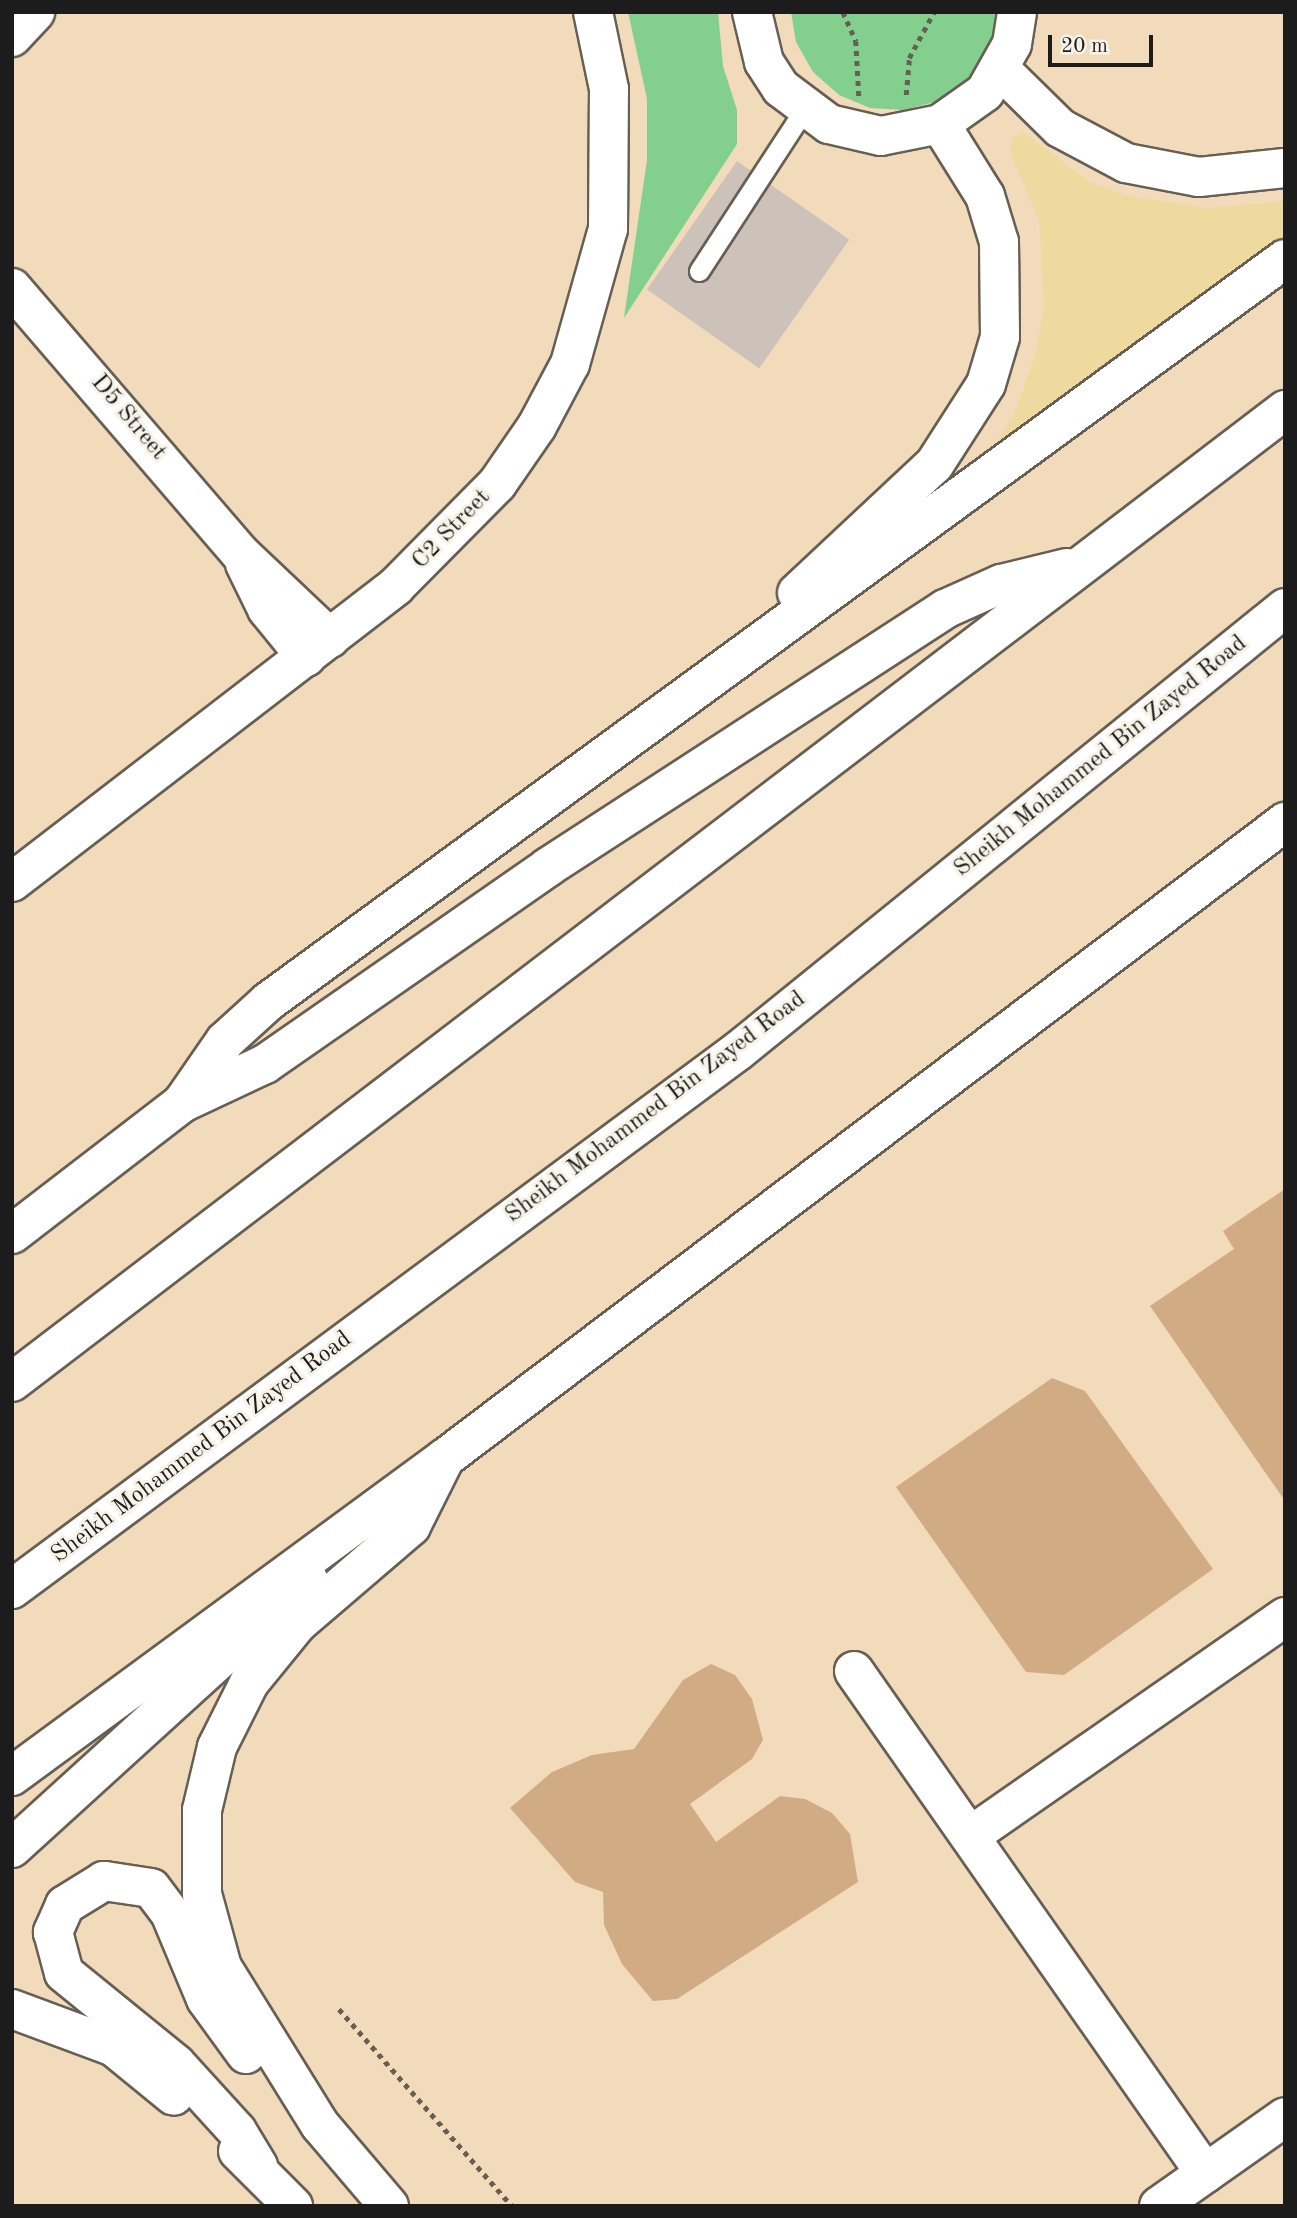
<!DOCTYPE html>
<html>
<head>
<meta charset="utf-8">
<style>
  body { margin:0 }
  #map { position:relative; width:1297px; height:2218px; overflow:hidden; background:#f1dbbb; font-family:"Old Standard TT",serif }
  div>[style] { position:absolute }
  [style*='--x'] { left:calc(var(--x)*1px); top:calc(var(--y)*1px); width:calc(var(--w)*1px); rotate:calc(var(--a)*1deg) }
  .industrial>* { inset:0; background:#ccc2b9; transform-origin:0 0 }
  .green>* { inset:0; background:#83d08e }
  .sand>* { inset:0; background:#eeda9e }
  .building>* { inset:0; background:#d0ab84 }
  .path>* { height:4.5px; margin-top:-2.25px; transform-origin:0; background:repeating-linear-gradient(90deg,#675f54 0 5px,transparent 0 10px) }
  .roads { filter:drop-shadow(2px 0 #675f54) drop-shadow(-2px 0 #675f54) drop-shadow(0 2px #675f54) drop-shadow(0 -2px #675f54) }
  .service>* { height:19px; margin:-9.5px; padding:0 9.5px; transform-origin:9.5px; border-radius:9.5px; background:#fff }
  .minor>* { height:38px; margin:-19px; padding:0 19px; transform-origin:19px; border-radius:19px; background:#fff }
  .tertiary>* { height:38px; margin:-19px; padding:0 19px; transform-origin:19px; border-radius:19px; background:#fff }
  .motorway>* { height:38px; margin:-19px; padding:0 19px; transform-origin:19px; border-radius:19px; background:#fff }
  span { translate:-50% -50%; white-space:nowrap; text-align:center; line-height:1.15; -webkit-text-stroke:6px #f7f3e8; paint-order:stroke }
  .street-label { font-size:24px; color:#1c1c1c }
  .frame { position:absolute; inset:0; border:14px solid #1c1c1c; pointer-events:none }
  .scale { position:absolute; left:1048px; top:35px; width:105px; height:32px; box-sizing:border-box; border:4px solid #1c1c1c; border-top:0; padding-left:9px; font-size:21px; line-height:24px; white-space:nowrap; color:#1c1c1c; -webkit-text-stroke:5px #f7f3e8; paint-order:stroke }
</style>
</head>
<body>
<div id="map">
  <div class="industrial">
    <i style="left:737px;top:161px;width:137px;height:157px;rotate:35deg"></i>
  </div>
  <div class="green">
    <i style="clip-path:polygon(628px 12px,718px 12px,723px 66px,737px 110px,737px 144px,624px 318px,647px 160px,647px 99px)"></i>
    <i style="clip-path:polygon(791px 12px,996px 12px,996px 27px,984px 59px,963px 84px,935px 102px,903px 110px,870px 108px,839px 95px,813px 72px,796px 42px)"></i>
  </div>
  <div class="sand">
    <i style="clip-path:polygon(1023px 132px,1088px 181px,1127px 196px,1208px 208px,1285px 201px,1285px 237px,984px 464px,1013px 416px,1036px 354px,1044px 304px,1039px 220px,1010px 152px,1013px 138px)"></i>
  </div>
  <div class="building">
    <i style="clip-path:polygon(1285px 1189px,1285px 1501px,1150px 1306px,1234px 1249px,1223px 1231px)"></i>
    <i style="clip-path:polygon(1052px 1378px,1085px 1391px,1213px 1569px,1064px 1675px,1026px 1672px,896px 1487px)"></i>
    <i style="clip-path:polygon(711px 1664px,735px 1675px,752px 1699px,763px 1740px,752px 1759px,690px 1804px,716px 1842px,780px 1796px,805px 1799px,832px 1813px,850px 1834px,858px 1882px,677px 1999px,653px 2001px,622px 1964px,604px 1925px,603px 1892px,575px 1882px,510px 1808px,552px 1772px,592px 1755px,634px 1749px,683px 1680px)"></i>
  </div>
  <div class="path">
    <i style="--x:843;--y:12;--w:32;--a:66"></i>
    <i style="--x:856;--y:41;--w:55;--a:86.9"></i>
    <i style="--x:906;--y:95;--w:37;--a:-85"></i>
    <i style="--x:909;--y:58;--w:52;--a:-61.5"></i>
    <i style="--x:339;--y:2009;--w:262;--a:48.7"></i>
  </div>
  <div class="roads">
    <div class="service">
      <i style="--x:699;--y:271;--w:192;--a:-56.9"></i>
    </div>
    <div class="minor">
      <i style="--x:12;--y:37;--w:34;--a:-47"></i>
      <i style="--x:12;--y:288;--w:350;--a:49.3"></i>
      <i style="--x:240;--y:553;--w:124;--a:43.4"></i>
      <i style="--x:245;--y:564;--w:50;--a:63.9"></i>
      <i style="--x:267;--y:609;--w:62;--a:50.9"></i>
      <i style="--x:12;--y:882;--w:485;--a:-37.6"></i>
      <i style="--x:396;--y:586;--w:144;--a:-45.3"></i>
      <i style="--x:497;--y:484;--w:70;--a:-55.4"></i>
      <i style="--x:537;--y:426;--w:70;--a:-62"></i>
      <i style="--x:570;--y:364;--w:140;--a:-74.3"></i>
      <i style="--x:608;--y:229;--w:140;--a:-89.6"></i>
      <i style="--x:609;--y:89;--w:79;--a:-101.7"></i>
      <i style="--x:854;--y:1671;--w:613;--a:55.04"></i>
      <i style="--x:970;--y:1836;--w:384;--a:-34.8"></i>
      <i style="--x:1159;--y:2206;--w:154;--a:-35.2"></i>
    </div>
    <div class="tertiary">
      <i style="--x:752;--y:12;--w:51;--a:76.5"></i>
      <i style="--x:764;--y:62;--w:31;--a:57"></i>
      <i style="--x:781;--y:88;--w:60;--a:36.9"></i>
      <i style="--x:829;--y:124;--w:53;--a:13"></i>
      <i style="--x:881;--y:136;--w:60;--a:-11.5"></i>
      <i style="--x:940;--y:124;--w:55;--a:-35.4"></i>
      <i style="--x:985;--y:92;--w:55;--a:-60.6"></i>
      <i style="--x:1012;--y:44;--w:32;--a:-81"></i>
      <i style="--x:12;--y:2009;--w:109;--a:20.4"></i>
      <i style="--x:114;--y:2047;--w:77;--a:39.2"></i>
      <i style="--x:246;--y:2054;--w:68;--a:-126"></i>
      <i style="--x:206;--y:1999;--w:93;--a:-112.7"></i>
      <i style="--x:170;--y:1913;--w:31;--a:-127"></i>
      <i style="--x:151;--y:1888;--w:48;--a:-171.5"></i>
      <i style="--x:104;--y:1881;--w:46;--a:148.4"></i>
      <i style="--x:65;--y:1905;--w:30;--a:114"></i>
      <i style="--x:53;--y:1932;--w:42;--a:75"></i>
      <i style="--x:64;--y:1973;--w:144;--a:39.1"></i>
      <i style="--x:176;--y:2064;--w:91;--a:47.7"></i>
      <i style="--x:237;--y:2131;--w:41;--a:59"></i>
      <i style="--x:238;--y:2151;--w:78;--a:45"></i>
      <i style="--x:389;--y:2206;--w:106;--a:-130.4"></i>
      <i style="--x:320;--y:2125;--w:186;--a:-121.8"></i>
      <i style="--x:222;--y:1967;--w:76;--a:-105.3"></i>
      <i style="--x:202;--y:1894;--w:84;--a:-90"></i>
      <i style="--x:202;--y:1810;--w:65;--a:-76.6"></i>
      <i style="--x:217;--y:1747;--w:72;--a:-63.4"></i>
      <i style="--x:249;--y:1683;--w:77;--a:-50.8"></i>
      <i style="--x:298;--y:1623;--w:149;--a:-40.6"></i>
      <i style="--x:411;--y:1526;--w:76;--a:-63.4"></i>
    </div>
    <div class="motorway">
      <i style="--x:1000;--y:69;--w:84;--a:44.5"></i>
      <i style="--x:1060;--y:128;--w:75;--a:27.9"></i>
      <i style="--x:1126;--y:163;--w:74;--a:10.9"></i>
      <i style="--x:1199;--y:177;--w:86;--a:-6"></i>
      <i style="--x:797;--y:593;--w:187;--a:-43.1"></i>
      <i style="--x:934;--y:465;--w:96;--a:-57.3"></i>
      <i style="--x:986;--y:384;--w:49;--a:-73.4"></i>
      <i style="--x:1000;--y:337;--w:95;--a:-90.6"></i>
      <i style="--x:999;--y:242;--w:48;--a:-106.9"></i>
      <i style="--x:985;--y:196;--w:85;--a:-122"></i>
      <i style="--x:182;--y:1103;--w:75;--a:-55.3"></i>
      <i style="--x:225;--y:1041;--w:59;--a:-42.3"></i>
      <i style="--x:269;--y:1001;--w:1258;--a:-36.14"></i>
      <i style="--x:12;--y:1234;--w:215;--a:-37.6"></i>
      <i style="--x:182;--y:1103;--w:92;--a:-25.2"></i>
      <i style="--x:265;--y:1064;--w:345;--a:-34.8"></i>
      <i style="--x:548;--y:867;--w:473;--a:-33"></i>
      <i style="--x:945;--y:609;--w:61;--a:-24.1"></i>
      <i style="--x:1001;--y:584;--w:68;--a:-13.6"></i>
      <i style="--x:12;--y:1382;--w:1602;--a:-37.36"></i>
      <i style="--x:12;--y:1589;--w:904;--a:-36.54"></i>
      <i style="--x:738;--y:1051;--w:704;--a:-39"></i>
      <i style="--x:12;--y:1776;--w:537;--a:-36.29"></i>
      <i style="--x:445;--y:1458;--w:1054;--a:-37.13"></i>
      <i style="--x:12;--y:1848;--w:400;--a:-42.3"></i>
    </div>
  </div>
  <div class="street-label">
    <span style="left:128px;top:418px;rotate:50deg">D5 Street</span>
    <span style="left:452px;top:530px;rotate:-46deg">C2 Street</span>
    <span style="left:1101px;top:757px;rotate:-39deg">Sheikh Mohammed Bin Zayed Road</span>
    <span style="left:656px;top:1108px;rotate:-37deg">Sheikh Mohammed Bin Zayed Road</span>
    <span style="left:202px;top:1448px;rotate:-37deg">Sheikh Mohammed Bin Zayed Road</span>
  </div>
  <div class="frame"></div>
  <div class="scale">20 m</div>
</div>
</body>
</html>
